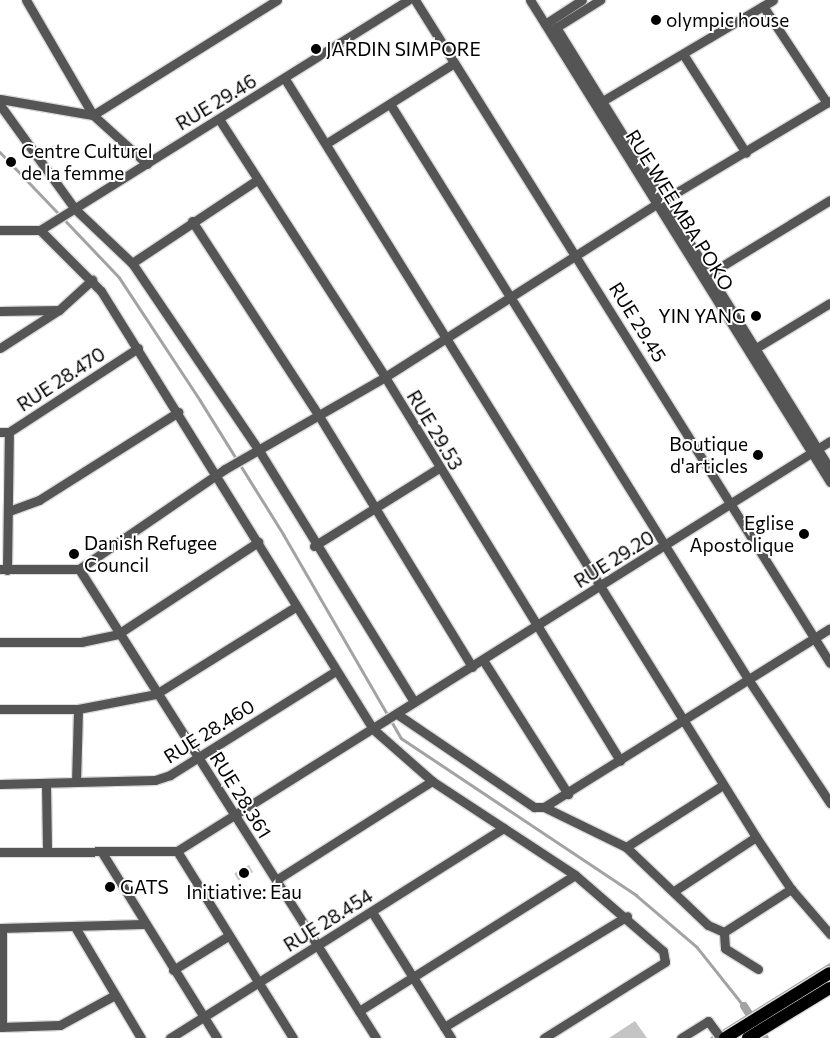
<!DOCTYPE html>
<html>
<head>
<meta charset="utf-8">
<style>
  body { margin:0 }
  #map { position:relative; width:830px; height:1038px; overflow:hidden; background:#fff; font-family:Commissioner,sans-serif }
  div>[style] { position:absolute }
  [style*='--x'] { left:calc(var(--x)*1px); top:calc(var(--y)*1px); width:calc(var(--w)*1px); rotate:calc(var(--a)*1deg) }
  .stream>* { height:2.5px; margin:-1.25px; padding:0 1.25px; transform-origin:1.25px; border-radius:1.25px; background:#a3a3a3 }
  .canal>* { height:8px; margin:-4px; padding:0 4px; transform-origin:4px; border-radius:4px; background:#a3a3a3 }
  .building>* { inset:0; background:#c4c4c4; transform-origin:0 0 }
  .roads { filter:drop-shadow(1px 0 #dbdbdb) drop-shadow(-1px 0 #dbdbdb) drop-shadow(0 1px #dbdbdb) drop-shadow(0 -1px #dbdbdb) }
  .minor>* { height:9px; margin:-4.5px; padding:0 4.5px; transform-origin:4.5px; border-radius:4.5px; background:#555 }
  .primary>* { height:12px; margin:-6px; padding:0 6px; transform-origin:6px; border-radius:6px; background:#000 }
  .dots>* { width:14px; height:14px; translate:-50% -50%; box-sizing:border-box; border:2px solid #fff; border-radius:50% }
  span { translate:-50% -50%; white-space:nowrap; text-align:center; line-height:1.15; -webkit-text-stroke:4px #fff; paint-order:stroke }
  .poi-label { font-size:19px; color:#000 }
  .left { translate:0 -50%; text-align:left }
  .right { translate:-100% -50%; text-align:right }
  .street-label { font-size:19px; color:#000 }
</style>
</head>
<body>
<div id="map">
  <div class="stream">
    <i style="--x:0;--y:152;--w:86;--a:46.4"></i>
    <i style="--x:63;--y:218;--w:81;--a:46.5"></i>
    <i style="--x:119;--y:277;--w:147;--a:56.6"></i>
    <i style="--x:200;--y:400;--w:159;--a:58.1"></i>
    <i style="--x:284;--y:535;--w:234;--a:60"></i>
    <i style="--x:401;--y:738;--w:283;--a:33.7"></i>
    <i style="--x:636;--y:895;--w:80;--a:40.4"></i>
    <i style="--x:697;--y:947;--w:75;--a:51.5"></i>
    <i style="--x:711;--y:1038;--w:140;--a:-31.9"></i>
  </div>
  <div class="canal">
    <i style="--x:744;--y:1006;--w:38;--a:57"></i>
  </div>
  <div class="building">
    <i style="left:249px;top:865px;width:8px;height:17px;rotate:60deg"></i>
    <i style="clip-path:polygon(635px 1021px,647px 1038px,609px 1038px)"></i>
  </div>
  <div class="roads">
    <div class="minor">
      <i style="--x:26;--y:0;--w:133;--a:59.8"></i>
      <i style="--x:93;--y:115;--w:217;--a:-32"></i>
      <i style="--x:415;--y:0;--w:782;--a:57.96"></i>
      <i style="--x:530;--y:0;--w:568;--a:58.1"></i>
      <i style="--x:763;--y:6;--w:116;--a:56.6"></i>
      <i style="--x:545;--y:24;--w:44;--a:-33"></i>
      <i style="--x:556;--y:27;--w:520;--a:58.2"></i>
      <i style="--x:552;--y:30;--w:57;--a:-32"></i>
      <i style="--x:683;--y:54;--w:117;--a:57.5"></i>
      <i style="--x:285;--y:79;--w:892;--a:58.14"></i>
      <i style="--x:756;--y:837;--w:63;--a:56.1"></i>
      <i style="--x:791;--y:889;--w:60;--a:49.1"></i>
      <i style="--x:0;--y:99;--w:94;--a:9.8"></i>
      <i style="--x:93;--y:115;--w:73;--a:42.2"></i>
      <i style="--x:599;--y:103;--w:202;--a:-30.6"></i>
      <i style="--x:390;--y:104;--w:677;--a:58.09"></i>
      <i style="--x:748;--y:679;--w:149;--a:56.5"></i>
      <i style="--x:0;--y:105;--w:128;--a:54.2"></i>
      <i style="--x:75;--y:209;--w:79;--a:43.5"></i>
      <i style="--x:132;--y:263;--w:225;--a:55.9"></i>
      <i style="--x:258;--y:449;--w:297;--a:58.3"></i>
      <i style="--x:219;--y:119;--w:307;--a:57.2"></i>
      <i style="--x:385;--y:377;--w:450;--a:58.5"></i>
      <i style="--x:327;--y:143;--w:150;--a:-32.2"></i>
      <i style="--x:192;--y:221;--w:233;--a:56.9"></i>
      <i style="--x:319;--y:416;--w:294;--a:58.6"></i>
      <i style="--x:0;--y:230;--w:40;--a:0"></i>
      <i style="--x:40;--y:230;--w:86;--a:45"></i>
      <i style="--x:101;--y:291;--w:516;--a:58.16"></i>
      <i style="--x:373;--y:729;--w:79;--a:41.4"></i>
      <i style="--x:432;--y:781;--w:171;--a:33.3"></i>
      <i style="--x:575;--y:875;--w:116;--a:40.8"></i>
      <i style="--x:663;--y:951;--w:11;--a:80"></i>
      <i style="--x:665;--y:962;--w:143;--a:147.9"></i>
      <i style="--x:40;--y:230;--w:434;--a:-32"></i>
      <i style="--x:132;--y:263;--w:150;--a:-33.6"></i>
      <i style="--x:704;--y:277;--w:148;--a:-31.4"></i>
      <i style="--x:0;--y:311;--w:59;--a:-1"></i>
      <i style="--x:0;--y:348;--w:70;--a:-32.8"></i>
      <i style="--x:59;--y:310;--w:45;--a:-42.3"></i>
      <i style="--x:751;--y:351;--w:92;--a:-31.3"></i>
      <i style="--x:0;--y:432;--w:9;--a:0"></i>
      <i style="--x:9;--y:432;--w:154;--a:-33.1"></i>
      <i style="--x:9;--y:511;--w:32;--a:-20"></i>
      <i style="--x:39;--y:500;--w:165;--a:-32.3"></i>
      <i style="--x:314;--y:546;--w:147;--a:-32"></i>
      <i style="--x:0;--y:569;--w:79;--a:0"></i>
      <i style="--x:79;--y:569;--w:177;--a:-34.4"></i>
      <i style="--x:225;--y:469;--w:185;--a:-29.9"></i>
      <i style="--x:385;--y:377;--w:322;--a:-32.5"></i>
      <i style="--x:657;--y:204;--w:201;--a:-30.8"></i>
      <i style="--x:79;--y:569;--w:555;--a:57.66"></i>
      <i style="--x:7;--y:570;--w:138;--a:-89.2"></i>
      <i style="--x:0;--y:642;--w:81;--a:0"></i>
      <i style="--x:81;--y:642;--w:38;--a:-12"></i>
      <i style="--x:118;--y:634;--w:168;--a:-33.3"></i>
      <i style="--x:483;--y:660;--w:159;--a:57.6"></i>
      <i style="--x:0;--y:709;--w:78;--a:0"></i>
      <i style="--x:78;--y:709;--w:79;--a:-10.9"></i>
      <i style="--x:156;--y:694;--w:164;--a:-32"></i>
      <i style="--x:397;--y:714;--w:166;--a:34.2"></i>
      <i style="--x:534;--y:807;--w:10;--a:0"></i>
      <i style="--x:544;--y:807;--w:337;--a:-32"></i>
      <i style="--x:76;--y:782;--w:73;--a:-88.4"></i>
      <i style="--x:0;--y:784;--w:155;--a:-1.5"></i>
      <i style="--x:155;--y:780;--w:16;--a:-18"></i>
      <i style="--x:170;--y:775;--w:194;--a:-32.1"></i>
      <i style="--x:46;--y:785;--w:66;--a:89.1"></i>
      <i style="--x:544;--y:807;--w:91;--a:26"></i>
      <i style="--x:626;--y:847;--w:113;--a:43.6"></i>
      <i style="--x:708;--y:925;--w:17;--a:24"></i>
      <i style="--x:626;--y:847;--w:115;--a:-32.6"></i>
      <i style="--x:101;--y:851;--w:220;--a:58.2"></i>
      <i style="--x:177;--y:851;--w:220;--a:58.2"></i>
      <i style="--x:0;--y:852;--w:177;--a:-0.3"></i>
      <i style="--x:177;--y:851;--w:771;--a:-32.12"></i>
      <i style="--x:276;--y:880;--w:185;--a:-32.4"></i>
      <i style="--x:674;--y:891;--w:98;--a:-33.4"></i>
      <i style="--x:372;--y:912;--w:149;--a:57.9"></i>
      <i style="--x:75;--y:927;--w:129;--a:59.3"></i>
      <i style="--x:0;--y:928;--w:143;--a:-1.6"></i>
      <i style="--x:2;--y:928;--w:99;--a:90"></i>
      <i style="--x:758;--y:969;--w:39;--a:-148"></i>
      <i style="--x:725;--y:948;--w:16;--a:-94"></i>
      <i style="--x:724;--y:932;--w:80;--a:-32.7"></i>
      <i style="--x:173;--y:970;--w:65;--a:-31.7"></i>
      <i style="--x:359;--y:1011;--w:255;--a:-32.2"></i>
      <i style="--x:0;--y:1027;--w:60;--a:-1.9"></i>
      <i style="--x:60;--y:1025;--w:60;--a:-28.7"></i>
      <i style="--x:444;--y:1027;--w:214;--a:-31.2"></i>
      <i style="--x:170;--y:1038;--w:394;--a:-32.2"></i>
      <i style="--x:681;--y:1038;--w:32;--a:-32"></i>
      <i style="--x:708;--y:1021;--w:21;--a:53"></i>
    </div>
    <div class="primary">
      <i style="--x:725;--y:1038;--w:123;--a:-31.8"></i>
      <i style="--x:748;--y:1038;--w:96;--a:-31.4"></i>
    </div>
  </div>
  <div class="dots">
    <i style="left:656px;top:20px;background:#000"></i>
    <i style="left:316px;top:49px;background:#000"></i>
    <i style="left:11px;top:162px;background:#000"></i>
    <i style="left:756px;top:316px;background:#000"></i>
    <i style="left:758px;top:455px;background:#000"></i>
    <i style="left:804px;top:534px;background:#000"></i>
    <i style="left:74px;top:554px;background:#000"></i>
    <i style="left:244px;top:873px;background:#000"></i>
    <i style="left:110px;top:887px;background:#000"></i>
  </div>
  <div class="poi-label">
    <span class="left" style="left:666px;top:20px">olympic house</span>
    <span class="left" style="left:326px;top:49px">JARDIN SIMPORE</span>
    <span class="left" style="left:21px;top:162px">Centre Culturel<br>de la femme</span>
    <span class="right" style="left:746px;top:316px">YIN YANG</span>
    <span class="right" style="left:748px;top:455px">Boutique<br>d'articles</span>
    <span class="right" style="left:794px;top:534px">Eglise<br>Apostolique</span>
    <span class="left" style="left:84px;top:554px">Danish Refugee<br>Council</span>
    <span class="left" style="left:120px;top:887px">GATS</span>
    <span style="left:244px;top:892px">Initiative: Eau</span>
  </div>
  <div class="street-label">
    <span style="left:216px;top:102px;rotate:-31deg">RUE 29.46</span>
    <span style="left:680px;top:210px;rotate:58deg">RUE WEEMBA POKO</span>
    <span style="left:638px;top:322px;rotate:58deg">RUE 29.45</span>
    <span style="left:61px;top:379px;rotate:-33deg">RUE 28.470</span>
    <span style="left:435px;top:430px;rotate:59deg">RUE 29.53</span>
    <span style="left:614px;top:559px;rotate:-32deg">RUE 29.20</span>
    <span style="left:209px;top:731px;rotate:-32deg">RUE 28.460</span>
    <span style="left:241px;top:795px;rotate:58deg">RUE 28.361</span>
    <span style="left:328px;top:920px;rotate:-32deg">RUE 28.454</span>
  </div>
</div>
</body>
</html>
